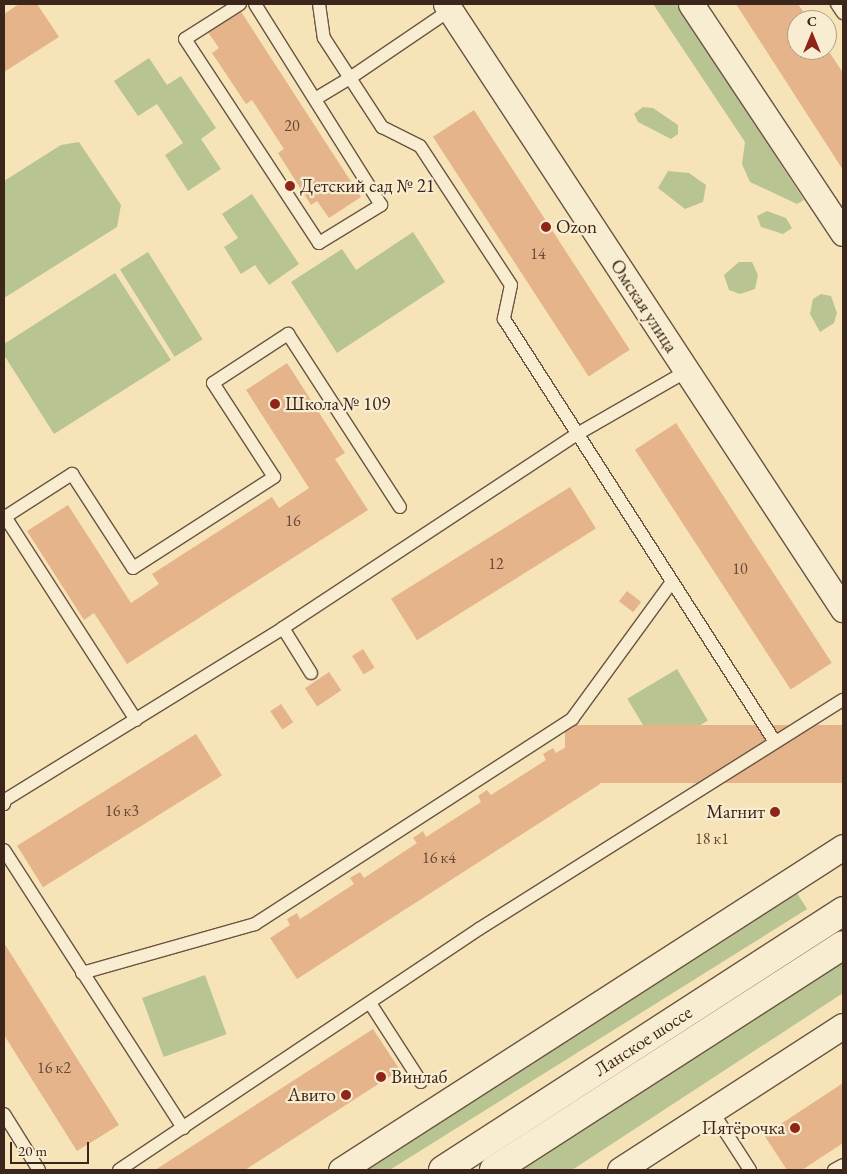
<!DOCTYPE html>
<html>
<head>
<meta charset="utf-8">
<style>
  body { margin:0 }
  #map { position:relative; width:847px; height:1174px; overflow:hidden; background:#f6e4b8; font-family:"EB Garamond",serif }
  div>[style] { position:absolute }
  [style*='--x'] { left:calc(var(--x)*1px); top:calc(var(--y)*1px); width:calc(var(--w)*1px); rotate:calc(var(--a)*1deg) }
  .green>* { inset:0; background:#b8c592; transform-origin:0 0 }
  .building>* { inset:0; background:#e5b48a; transform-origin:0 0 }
  .roads { filter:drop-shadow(1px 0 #6a5542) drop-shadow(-1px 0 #6a5542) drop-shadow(0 1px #6a5542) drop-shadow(0 -1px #6a5542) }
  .lane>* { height:12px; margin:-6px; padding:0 6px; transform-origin:6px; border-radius:6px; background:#f9edd1 }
  .street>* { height:25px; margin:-12.5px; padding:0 12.5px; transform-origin:12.5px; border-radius:12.5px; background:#f9edd1 }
  .secondary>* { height:28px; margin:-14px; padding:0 14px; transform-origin:14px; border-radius:14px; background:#f9edd1 }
  .dots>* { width:14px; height:14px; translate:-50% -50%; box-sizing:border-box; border:2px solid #f9edd1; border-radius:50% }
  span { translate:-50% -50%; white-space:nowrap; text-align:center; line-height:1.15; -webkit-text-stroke:4.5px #f9edd1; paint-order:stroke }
  .number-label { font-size:16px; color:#664936 }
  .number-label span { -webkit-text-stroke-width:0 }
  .poi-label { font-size:19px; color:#3c251a }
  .left { translate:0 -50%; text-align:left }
  .right { translate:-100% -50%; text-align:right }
  .street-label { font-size:19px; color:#3c251a }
  .frame { position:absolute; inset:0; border:5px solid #3c251a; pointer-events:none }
  .north { position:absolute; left:787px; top:10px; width:50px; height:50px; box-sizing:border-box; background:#f9edd1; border:1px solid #ad9d88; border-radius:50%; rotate:0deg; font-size:14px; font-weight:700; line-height:20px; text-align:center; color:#3c251a }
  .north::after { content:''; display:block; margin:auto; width:18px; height:22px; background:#8f2418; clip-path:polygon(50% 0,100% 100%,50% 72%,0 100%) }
  .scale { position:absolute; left:10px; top:1142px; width:79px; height:22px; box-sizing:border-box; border:2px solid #3c251a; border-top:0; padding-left:6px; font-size:15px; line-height:18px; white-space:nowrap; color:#3c251a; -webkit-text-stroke:4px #f9edd1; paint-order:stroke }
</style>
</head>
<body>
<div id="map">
  <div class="green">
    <i style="clip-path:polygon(653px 4px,677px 4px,804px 200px,797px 204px,750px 182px,742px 164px,745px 142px)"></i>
    <i style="clip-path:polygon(149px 58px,167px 85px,181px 76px,216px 128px,201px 139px,221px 169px,188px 191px,165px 155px,183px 143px,157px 104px,138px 116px,114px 81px)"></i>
    <i style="clip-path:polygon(643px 107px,653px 108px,678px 125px,678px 134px,671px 139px,638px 122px,634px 114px)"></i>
    <i style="clip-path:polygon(79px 142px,121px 205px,117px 227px,4px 298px,4px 181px,61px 145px)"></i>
    <i style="clip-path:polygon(668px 171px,689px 173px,706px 185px,703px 202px,685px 209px,658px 188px)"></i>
    <i style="clip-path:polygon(252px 194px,299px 264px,269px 285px,255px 265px,241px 274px,224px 247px,238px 238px,222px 214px)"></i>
    <i style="clip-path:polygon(767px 211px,786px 218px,792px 228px,783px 234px,761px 227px,757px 216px)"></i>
    <i style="clip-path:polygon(413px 232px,445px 282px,337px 353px,291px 282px,342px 249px,356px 270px)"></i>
    <i style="left:148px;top:252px;width:103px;height:33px;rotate:58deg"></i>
    <i style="clip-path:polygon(739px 262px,752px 262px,758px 275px,755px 289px,740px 294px,729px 290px,724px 275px)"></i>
    <i style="clip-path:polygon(115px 273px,171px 360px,54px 434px,4px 355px,4px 344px)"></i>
    <i style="clip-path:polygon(821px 294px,831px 296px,837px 313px,834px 323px,820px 332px,810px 314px,813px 299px)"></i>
    <i style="left:677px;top:669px;width:60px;height:58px;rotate:59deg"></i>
    <i style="left:797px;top:893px;width:19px;height:510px;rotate:58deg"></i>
    <i style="clip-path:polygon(843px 958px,843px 993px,572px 1170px,522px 1170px)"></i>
    <i style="left:205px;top:975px;width:63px;height:67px;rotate:70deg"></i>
  </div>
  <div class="building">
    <i style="clip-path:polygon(19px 4px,37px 4px,59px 37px,4px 72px,4px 14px)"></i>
    <i style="clip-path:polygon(736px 4px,798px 4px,809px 20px,797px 20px,797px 50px,828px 50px,843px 73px,843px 170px)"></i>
    <i style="clip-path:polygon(240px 10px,361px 197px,329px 218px,317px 201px,311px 205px,278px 153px,284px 149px,252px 100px,246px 104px,212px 53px,219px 48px,207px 31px)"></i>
    <i style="left:474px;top:110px;width:286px;height:49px;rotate:57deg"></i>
    <i style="clip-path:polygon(287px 363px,345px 453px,335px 459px,368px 510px,127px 664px,94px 613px,84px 620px,27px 531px,68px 505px,131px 603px,159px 584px,152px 574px,272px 497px,279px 508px,309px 488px,246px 390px)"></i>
    <i style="left:676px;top:423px;width:286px;height:49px;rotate:57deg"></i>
    <i style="left:570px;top:487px;width:49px;height:211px;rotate:58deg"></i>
    <i style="left:627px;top:591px;width:18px;height:13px;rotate:38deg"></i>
    <i style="left:363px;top:649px;width:22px;height:13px;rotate:58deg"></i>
    <i style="left:329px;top:672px;width:22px;height:29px;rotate:56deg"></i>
    <i style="left:281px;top:704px;width:22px;height:13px;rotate:56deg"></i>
    <i style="left:843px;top:725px;width:58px;height:278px;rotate:90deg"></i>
    <i style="left:196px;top:734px;width:49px;height:211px;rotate:58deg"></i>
    <i style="clip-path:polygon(574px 742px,600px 784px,297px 979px,270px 938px,290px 925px,287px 919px,297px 913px,300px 919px,354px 884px,350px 878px,360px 872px,364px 878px,417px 843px,413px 838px,423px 831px,426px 837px,481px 802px,478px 796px,487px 790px,491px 795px,546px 760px,543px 754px,553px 748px,556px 753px)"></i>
    <i style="clip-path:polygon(4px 943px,119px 1125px,77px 1151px,4px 1035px)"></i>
    <i style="clip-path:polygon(373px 1029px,400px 1070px,245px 1170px,155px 1170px)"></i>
    <i style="clip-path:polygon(843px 1083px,843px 1143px,802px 1170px,787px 1170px,764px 1135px)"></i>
  </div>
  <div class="roads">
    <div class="lane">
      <i style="--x:240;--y:4;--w:65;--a:147.5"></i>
      <i style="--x:185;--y:39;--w:244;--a:56.7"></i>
      <i style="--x:319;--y:243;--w:73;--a:-31.5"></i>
      <i style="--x:381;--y:205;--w:237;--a:-122.1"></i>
      <i style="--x:319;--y:4;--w:34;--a:82"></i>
      <i style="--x:324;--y:38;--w:48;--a:57"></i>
      <i style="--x:350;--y:78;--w:121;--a:-34.2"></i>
      <i style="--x:837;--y:4;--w:11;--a:56"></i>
      <i style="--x:315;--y:99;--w:41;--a:-31"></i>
      <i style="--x:350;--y:78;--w:59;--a:56.9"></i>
      <i style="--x:382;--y:127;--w:42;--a:26.6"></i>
      <i style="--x:420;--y:146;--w:166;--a:56.8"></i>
      <i style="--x:511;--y:285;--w:35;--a:102"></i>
      <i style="--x:504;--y:319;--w:502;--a:57.35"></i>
      <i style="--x:283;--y:628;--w:53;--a:58.1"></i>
      <i style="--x:136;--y:720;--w:242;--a:-122.8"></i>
      <i style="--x:5;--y:517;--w:80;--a:-32.7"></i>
      <i style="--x:72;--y:474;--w:112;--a:57"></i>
      <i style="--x:133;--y:568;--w:168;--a:-32.8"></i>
      <i style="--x:274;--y:477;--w:112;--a:-123"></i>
      <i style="--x:213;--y:383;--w:90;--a:-33.2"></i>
      <i style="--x:288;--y:334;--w:206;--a:57.1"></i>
      <i style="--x:4;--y:804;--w:4;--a:-76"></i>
      <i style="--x:5;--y:800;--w:327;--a:-31.7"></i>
      <i style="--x:283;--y:628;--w:354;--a:-33.4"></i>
      <i style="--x:579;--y:433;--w:125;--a:-29.9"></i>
      <i style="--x:4;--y:850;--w:331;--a:57.2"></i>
      <i style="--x:82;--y:973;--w:180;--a:-15.8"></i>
      <i style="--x:255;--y:924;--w:378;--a:-32.9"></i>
      <i style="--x:572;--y:719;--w:170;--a:-53.9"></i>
      <i style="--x:370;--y:1003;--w:94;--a:57.2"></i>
      <i style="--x:712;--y:1111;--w:70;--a:57.2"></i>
      <i style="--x:4;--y:1114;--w:66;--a:58"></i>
      <i style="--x:119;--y:1170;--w:433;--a:-33.8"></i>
      <i style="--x:479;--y:929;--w:430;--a:-32.2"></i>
      <i style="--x:834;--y:1170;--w:10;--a:-29"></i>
    </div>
    <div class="street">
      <i style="--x:446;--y:4;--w:724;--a:56.73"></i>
      <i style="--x:691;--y:4;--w:275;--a:56.4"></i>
      <i style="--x:341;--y:1170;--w:597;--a:-32.76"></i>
      <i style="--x:620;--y:1170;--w:265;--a:-32.9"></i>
    </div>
    <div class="secondary">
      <i style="--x:443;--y:1170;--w:477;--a:-32.9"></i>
      <i style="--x:494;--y:1170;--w:415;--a:-32.8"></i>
    </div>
  </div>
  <div class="dots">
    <i style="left:290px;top:186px;background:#8f2418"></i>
    <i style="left:546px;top:227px;background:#8f2418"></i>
    <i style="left:275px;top:404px;background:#8f2418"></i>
    <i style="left:775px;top:812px;background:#8f2418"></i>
    <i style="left:381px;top:1077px;background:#8f2418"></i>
    <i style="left:346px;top:1095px;background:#8f2418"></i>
    <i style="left:795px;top:1128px;background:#8f2418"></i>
  </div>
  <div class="number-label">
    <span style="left:292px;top:126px">20</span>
    <span style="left:538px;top:254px">14</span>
    <span style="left:293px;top:521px">16</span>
    <span style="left:496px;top:564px">12</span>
    <span style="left:740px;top:569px">10</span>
    <span style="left:122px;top:811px">16 к3</span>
    <span style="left:712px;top:839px">18 к1</span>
    <span style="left:439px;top:858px">16 к4</span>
    <span style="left:54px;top:1068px">16 к2</span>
  </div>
  <div class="poi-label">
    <span class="left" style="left:300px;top:186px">Детский сад № 21</span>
    <span class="left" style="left:556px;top:227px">Ozon</span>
    <span class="left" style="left:285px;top:404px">Школа № 109</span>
    <span class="right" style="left:765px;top:812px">Магнит</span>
    <span class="left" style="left:391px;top:1077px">Винлаб</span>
    <span class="right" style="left:336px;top:1095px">Авито</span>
    <span class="right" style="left:785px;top:1128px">Пятёрочка</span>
  </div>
  <div class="street-label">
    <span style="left:644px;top:306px;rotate:57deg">Омская улица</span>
    <span style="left:643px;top:1041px;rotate:-33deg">Ланское шоссе</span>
  </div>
  <div class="frame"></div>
  <div class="north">С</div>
  <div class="scale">20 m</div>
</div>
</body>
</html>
